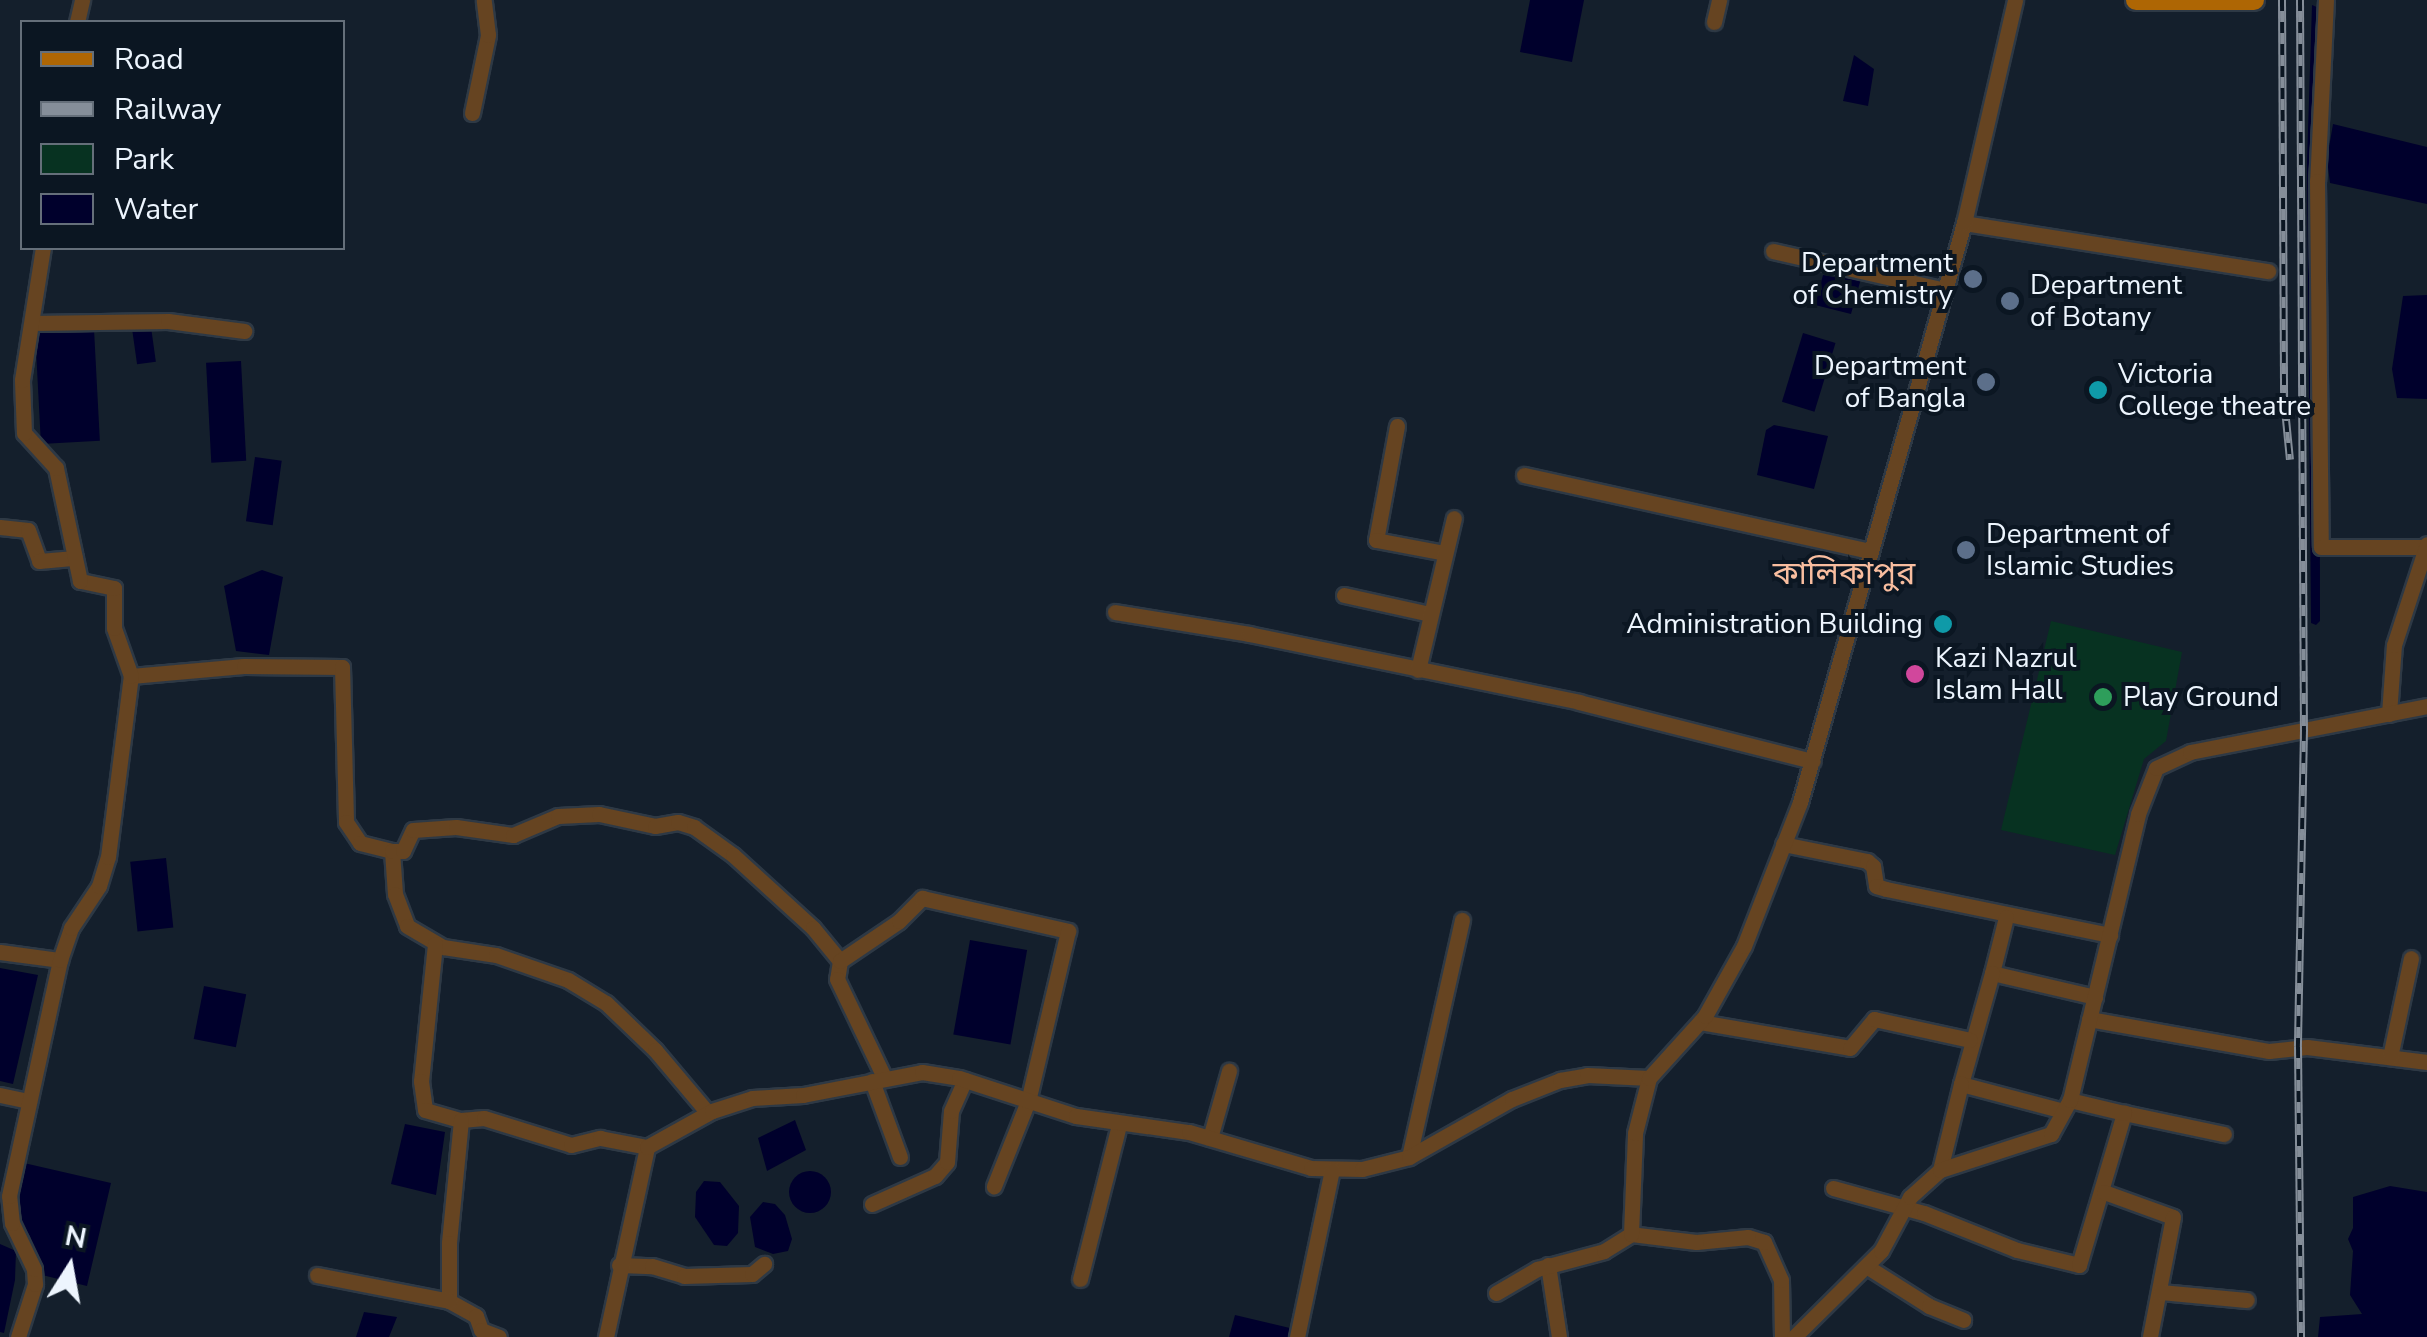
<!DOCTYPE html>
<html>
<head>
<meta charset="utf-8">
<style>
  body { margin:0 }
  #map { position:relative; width:2427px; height:1337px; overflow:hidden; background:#141f2c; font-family:"Nunito Sans","Noto Sans Bengali",sans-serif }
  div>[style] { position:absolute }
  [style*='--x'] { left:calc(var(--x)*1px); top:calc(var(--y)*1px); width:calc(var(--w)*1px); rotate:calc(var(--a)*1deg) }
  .green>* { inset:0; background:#073221 }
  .water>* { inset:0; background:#00002c; transform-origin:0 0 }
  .round { border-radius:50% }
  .roads { filter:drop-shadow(2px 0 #2e3945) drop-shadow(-2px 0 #2e3945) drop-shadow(0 2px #2e3945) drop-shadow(0 -2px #2e3945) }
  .minor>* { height:15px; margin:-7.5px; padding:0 7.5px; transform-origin:7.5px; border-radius:7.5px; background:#664421 }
  .major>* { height:20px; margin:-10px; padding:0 10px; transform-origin:10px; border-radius:10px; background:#ae6604 }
  .rail>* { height:8px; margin-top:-4px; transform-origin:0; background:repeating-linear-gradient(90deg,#0b1622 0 11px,#858e99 0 22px); box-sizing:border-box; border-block:2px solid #858e99 }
  .dots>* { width:28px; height:28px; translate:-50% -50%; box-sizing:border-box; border:5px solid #0b1622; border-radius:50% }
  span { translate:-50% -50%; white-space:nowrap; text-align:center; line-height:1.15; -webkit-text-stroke:8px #0b1622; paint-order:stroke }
  .poi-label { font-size:28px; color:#edf5fe }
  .right { translate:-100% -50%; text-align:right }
  .left { translate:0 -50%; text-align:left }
  .quarter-label { font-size:32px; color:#f8bd9f }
  .legend { position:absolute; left:20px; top:20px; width:325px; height:230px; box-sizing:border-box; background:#0b1622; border:2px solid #656f7a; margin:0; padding:12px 18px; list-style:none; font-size:30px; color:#edf5fe }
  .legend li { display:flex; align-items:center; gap:20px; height:50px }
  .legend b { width:50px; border:2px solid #656f7a }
  .north { position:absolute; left:20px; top:1217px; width:100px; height:100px; -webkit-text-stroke:8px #0b1622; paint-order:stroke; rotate:11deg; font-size:28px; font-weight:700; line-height:40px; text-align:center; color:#edf5fe }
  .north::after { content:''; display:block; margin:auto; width:35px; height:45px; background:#edf5fe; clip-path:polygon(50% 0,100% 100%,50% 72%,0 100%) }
</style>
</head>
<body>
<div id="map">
  <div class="green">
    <i style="clip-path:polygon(2051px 621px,2182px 652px,2166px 741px,2144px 759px,2115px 855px,2001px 830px)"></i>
  </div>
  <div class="water">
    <i style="clip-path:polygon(1530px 0,1584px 0,1572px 62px,1520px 52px)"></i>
    <i style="clip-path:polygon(2312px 5px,2319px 8px,2320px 621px,2316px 625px,2311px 623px,2307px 162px)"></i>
    <i style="clip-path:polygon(1854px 55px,1874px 69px,1868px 106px,1843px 101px)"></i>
    <i style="clip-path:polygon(2333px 124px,2427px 147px,2427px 204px,2330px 183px,2327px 159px)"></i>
    <i style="clip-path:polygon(1842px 270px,1862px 275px,1851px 314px,1815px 305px,1823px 275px,1839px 278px)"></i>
    <i style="clip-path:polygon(2427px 295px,2427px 399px,2397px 398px,2392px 369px,2403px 296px)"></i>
    <i style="left:151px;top:327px;width:35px;height:19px;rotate:82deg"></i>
    <i style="left:94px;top:329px;width:112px;height:59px;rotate:87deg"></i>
    <i style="left:1803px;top:333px;width:34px;height:72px;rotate:17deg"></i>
    <i style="left:241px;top:361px;width:100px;height:35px;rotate:87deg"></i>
    <i style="clip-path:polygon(1774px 425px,1828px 436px,1814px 489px,1757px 475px,1766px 430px)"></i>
    <i style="left:255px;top:457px;width:27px;height:65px;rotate:8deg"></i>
    <i style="clip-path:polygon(262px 570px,283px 577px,269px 655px,236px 651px,224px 586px)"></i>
    <i style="left:166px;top:858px;width:70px;height:36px;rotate:84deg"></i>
    <i style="left:970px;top:940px;width:58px;height:96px;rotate:10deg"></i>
    <i style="clip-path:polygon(0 968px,38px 975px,13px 1084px,0 1081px)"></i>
    <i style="left:204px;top:986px;width:43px;height:54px;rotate:11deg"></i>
    <i style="clip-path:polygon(795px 1120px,806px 1150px,767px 1171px,758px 1138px)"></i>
    <i style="clip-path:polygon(405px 1124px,445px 1132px,436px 1195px,391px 1184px)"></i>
    <i style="clip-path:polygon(24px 1163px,111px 1183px,87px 1286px,42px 1275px,30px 1236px,16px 1215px)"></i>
    <i class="round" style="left:789px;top:1171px;width:42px;height:42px"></i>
    <i style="clip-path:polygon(704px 1181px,720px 1182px,739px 1206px,738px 1233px,727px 1246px,714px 1245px,695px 1217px,696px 1192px)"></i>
    <i style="clip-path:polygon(2390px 1186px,2427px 1192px,2427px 1337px,2318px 1337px,2320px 1317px,2362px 1314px,2350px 1295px,2353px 1251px,2348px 1239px,2353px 1228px,2353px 1197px)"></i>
    <i style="clip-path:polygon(763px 1202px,775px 1204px,785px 1215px,792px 1239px,788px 1251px,773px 1254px,755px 1247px,750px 1217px)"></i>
    <i style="clip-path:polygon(0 1244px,16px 1251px,15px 1280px,4px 1333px,0 1332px)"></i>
    <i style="clip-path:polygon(364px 1312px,397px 1317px,389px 1337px,356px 1337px)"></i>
    <i style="clip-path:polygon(1235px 1315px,1294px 1329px,1292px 1337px,1229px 1337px)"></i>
  </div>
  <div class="roads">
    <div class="minor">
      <i style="--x:2326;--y:0;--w:181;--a:92.8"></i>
      <i style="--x:2317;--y:181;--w:366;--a:89.4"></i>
      <i style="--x:2321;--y:547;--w:105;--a:0"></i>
      <i style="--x:77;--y:22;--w:23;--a:-77"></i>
      <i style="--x:1714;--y:22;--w:23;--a:-77"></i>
      <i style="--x:472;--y:113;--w:80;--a:-78.4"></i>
      <i style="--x:488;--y:35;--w:35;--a:-97"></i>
      <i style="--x:1964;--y:223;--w:308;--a:9"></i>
      <i style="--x:1773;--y:251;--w:176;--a:12.8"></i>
      <i style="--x:32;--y:323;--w:136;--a:-0.8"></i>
      <i style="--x:168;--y:321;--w:77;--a:7.5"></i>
      <i style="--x:1397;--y:426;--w:116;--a:100.4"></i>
      <i style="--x:1376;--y:540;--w:70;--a:10.7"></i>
      <i style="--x:1524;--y:475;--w:354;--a:12.4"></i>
      <i style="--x:0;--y:527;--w:28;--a:6"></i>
      <i style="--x:28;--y:530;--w:33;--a:70"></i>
      <i style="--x:39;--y:561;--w:36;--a:-5"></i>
      <i style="--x:1344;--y:595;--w:88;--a:12.5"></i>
      <i style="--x:1115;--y:612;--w:136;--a:9.3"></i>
      <i style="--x:1249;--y:634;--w:337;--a:11.6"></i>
      <i style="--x:1579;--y:702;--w:241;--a:14.2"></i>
      <i style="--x:1418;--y:670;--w:156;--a:-76.7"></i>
      <i style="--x:131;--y:676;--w:113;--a:-5.1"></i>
      <i style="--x:244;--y:666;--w:98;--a:0.6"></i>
      <i style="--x:342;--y:667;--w:155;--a:88.5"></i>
      <i style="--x:346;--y:822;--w:25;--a:56"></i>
      <i style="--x:360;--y:843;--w:33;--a:14"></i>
      <i style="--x:392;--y:851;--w:43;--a:86"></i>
      <i style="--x:395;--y:894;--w:34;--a:69"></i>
      <i style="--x:407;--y:926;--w:42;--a:30.3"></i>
      <i style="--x:443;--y:947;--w:54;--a:8.6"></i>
      <i style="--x:496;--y:955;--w:76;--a:19.1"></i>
      <i style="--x:568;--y:980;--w:44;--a:31.2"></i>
      <i style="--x:606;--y:1003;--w:68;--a:43.8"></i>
      <i style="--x:655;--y:1050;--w:82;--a:49.9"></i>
      <i style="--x:2389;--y:714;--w:69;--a:-85.9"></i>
      <i style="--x:2394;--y:645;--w:106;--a:-71.9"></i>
      <i style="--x:1783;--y:844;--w:86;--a:11.4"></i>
      <i style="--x:1867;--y:861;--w:8;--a:40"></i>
      <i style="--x:1873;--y:866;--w:20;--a:81"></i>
      <i style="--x:1876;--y:886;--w:10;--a:17"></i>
      <i style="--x:1886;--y:889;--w:229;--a:11.6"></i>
      <i style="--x:392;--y:851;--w:11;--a:0"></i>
      <i style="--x:403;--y:851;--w:23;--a:-65"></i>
      <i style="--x:413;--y:830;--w:43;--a:-4"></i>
      <i style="--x:456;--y:827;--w:58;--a:8"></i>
      <i style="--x:513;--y:835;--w:49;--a:-22.9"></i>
      <i style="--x:558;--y:816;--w:41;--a:-2.8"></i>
      <i style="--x:599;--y:814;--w:57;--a:12.1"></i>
      <i style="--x:655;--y:826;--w:23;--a:-10"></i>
      <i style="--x:678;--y:822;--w:17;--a:17"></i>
      <i style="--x:694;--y:827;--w:48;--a:35.7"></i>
      <i style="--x:733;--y:855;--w:108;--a:42.4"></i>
      <i style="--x:813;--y:928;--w:43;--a:50.7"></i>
      <i style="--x:840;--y:961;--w:18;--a:99"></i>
      <i style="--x:837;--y:979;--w:109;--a:64.4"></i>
      <i style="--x:2006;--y:917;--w:58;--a:104"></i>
      <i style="--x:1992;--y:973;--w:106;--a:13.1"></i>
      <i style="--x:435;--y:944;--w:138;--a:95.8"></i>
      <i style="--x:421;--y:1081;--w:29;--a:82"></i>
      <i style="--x:425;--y:1110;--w:37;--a:16"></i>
      <i style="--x:461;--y:1120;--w:23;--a:-5"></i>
      <i style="--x:484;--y:1118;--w:91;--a:17.2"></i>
      <i style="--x:571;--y:1145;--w:30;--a:-14"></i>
      <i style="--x:600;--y:1138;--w:48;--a:10.8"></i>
      <i style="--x:0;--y:952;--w:61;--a:7.6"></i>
      <i style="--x:840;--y:961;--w:71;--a:-34.1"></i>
      <i style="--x:899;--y:921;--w:33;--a:-45"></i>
      <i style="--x:922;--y:898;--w:150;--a:12.7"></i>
      <i style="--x:1068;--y:931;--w:175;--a:103.2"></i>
      <i style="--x:1028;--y:1101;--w:92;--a:111.8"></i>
      <i style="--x:1992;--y:973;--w:115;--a:105.6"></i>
      <i style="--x:1961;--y:1084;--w:106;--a:14.7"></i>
      <i style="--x:2089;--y:1019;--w:183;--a:10.1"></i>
      <i style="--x:2269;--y:1051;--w:38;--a:-6"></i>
      <i style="--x:2307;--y:1047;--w:121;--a:7.1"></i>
      <i style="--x:1700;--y:1022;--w:152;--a:9.8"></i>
      <i style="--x:1850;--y:1048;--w:38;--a:-50"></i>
      <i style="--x:1874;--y:1019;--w:98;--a:12.3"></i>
      <i style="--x:2390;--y:1057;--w:101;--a:-78"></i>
      <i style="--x:872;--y:1081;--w:81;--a:69.8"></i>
      <i style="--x:0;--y:1095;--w:30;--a:12"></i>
      <i style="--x:2124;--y:1113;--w:102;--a:11.9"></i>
      <i style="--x:461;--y:1120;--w:124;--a:95.6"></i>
      <i style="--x:449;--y:1243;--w:58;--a:90"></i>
      <i style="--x:449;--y:1301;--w:31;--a:29"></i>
      <i style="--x:476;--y:1316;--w:15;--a:70"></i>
      <i style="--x:481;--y:1330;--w:19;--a:21"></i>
      <i style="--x:1210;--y:1138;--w:70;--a:-74.2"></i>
      <i style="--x:1409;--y:1157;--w:243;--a:-77.4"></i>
      <i style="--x:1940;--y:1170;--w:89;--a:-76.3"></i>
      <i style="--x:1833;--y:1188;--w:94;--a:15.4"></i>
      <i style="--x:1924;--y:1213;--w:100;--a:21.7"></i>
      <i style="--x:2017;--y:1250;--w:64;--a:13.6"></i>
      <i style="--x:2079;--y:1265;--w:159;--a:-73.5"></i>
      <i style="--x:2124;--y:1113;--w:56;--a:-166.5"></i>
      <i style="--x:2104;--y:1192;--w:73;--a:19.9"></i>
      <i style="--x:2173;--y:1217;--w:122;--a:100.9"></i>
      <i style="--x:872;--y:1204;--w:69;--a:-24"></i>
      <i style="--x:935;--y:1176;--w:18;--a:-49"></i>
      <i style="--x:947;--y:1162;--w:51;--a:-85.5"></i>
      <i style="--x:951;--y:1111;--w:34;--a:-66"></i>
      <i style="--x:619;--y:1265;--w:33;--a:2"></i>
      <i style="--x:652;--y:1266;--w:34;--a:17"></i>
      <i style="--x:684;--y:1276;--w:68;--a:-1.7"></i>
      <i style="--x:752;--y:1274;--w:16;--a:-40"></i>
      <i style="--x:1548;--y:1265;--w:73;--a:81.3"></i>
      <i style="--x:1866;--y:1266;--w:75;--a:32.4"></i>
      <i style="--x:1929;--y:1306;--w:37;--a:22"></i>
      <i style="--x:317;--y:1275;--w:135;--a:11.1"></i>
      <i style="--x:1080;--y:1279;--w:159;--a:-75.8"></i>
      <i style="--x:2160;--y:1292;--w:87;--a:5.3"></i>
      <i style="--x:1496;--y:1293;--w:48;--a:-30.3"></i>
      <i style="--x:1537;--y:1269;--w:69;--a:-15"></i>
      <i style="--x:1604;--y:1251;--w:32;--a:-32"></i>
      <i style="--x:18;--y:1337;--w:56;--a:-72.2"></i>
      <i style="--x:35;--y:1284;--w:15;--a:-94"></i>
      <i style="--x:34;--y:1269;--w:51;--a:-115.6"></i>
      <i style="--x:12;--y:1223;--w:27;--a:-96"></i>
      <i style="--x:9;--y:1196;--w:241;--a:-77.8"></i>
      <i style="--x:60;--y:960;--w:34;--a:-71"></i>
      <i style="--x:71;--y:928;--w:50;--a:-56.3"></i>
      <i style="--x:99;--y:886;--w:30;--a:-73"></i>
      <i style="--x:108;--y:857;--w:182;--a:-82.8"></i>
      <i style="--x:131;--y:676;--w:51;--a:-109.5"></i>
      <i style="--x:114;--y:628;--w:40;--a:-90"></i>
      <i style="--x:114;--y:588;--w:35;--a:-168"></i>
      <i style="--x:80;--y:581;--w:116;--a:-102"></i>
      <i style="--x:56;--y:468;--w:47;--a:-132.4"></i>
      <i style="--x:24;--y:433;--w:53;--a:-92.2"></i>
      <i style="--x:22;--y:380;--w:134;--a:-81"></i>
      <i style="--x:606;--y:1337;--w:194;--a:-77.8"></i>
      <i style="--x:647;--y:1147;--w:74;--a:-29"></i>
      <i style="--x:712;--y:1111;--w:42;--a:-18"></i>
      <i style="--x:752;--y:1098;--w:51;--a:-3.4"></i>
      <i style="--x:803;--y:1095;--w:121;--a:-10.9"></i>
      <i style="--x:922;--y:1072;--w:37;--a:9"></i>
      <i style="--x:959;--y:1078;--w:123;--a:18"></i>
      <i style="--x:1076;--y:1116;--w:114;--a:8.1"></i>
      <i style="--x:1189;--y:1132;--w:127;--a:16.4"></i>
      <i style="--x:1311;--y:1168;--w:51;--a:1.1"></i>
      <i style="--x:1362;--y:1169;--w:49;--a:-14.3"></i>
      <i style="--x:1409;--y:1157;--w:118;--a:-29.4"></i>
      <i style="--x:1512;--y:1099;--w:52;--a:-21.6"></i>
      <i style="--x:1560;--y:1080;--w:27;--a:-10"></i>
      <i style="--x:1587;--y:1075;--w:62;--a:2.8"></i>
      <i style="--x:1297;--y:1337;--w:171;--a:-78.2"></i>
      <i style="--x:1782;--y:1337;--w:57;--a:-91"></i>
      <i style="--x:1781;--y:1280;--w:42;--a:-114.1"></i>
      <i style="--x:1764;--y:1242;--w:17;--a:-163"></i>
      <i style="--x:1748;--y:1237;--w:52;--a:174.5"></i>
      <i style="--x:1696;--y:1242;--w:65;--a:-173"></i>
      <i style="--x:1631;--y:1234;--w:101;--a:-87.7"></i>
      <i style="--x:1635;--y:1133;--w:57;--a:-75.7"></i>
      <i style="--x:1649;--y:1078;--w:84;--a:-47.9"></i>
      <i style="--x:1705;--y:1016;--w:80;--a:-60.9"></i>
      <i style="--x:1744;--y:946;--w:155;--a:-68.7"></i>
      <i style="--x:1800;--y:802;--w:602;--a:-74.19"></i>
      <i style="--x:1964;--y:223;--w:229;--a:-77.1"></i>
      <i style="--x:1794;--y:1337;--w:122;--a:-44.7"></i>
      <i style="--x:1881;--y:1251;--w:61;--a:-61.8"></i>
      <i style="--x:1910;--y:1197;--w:40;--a:-42"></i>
      <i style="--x:1940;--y:1170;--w:117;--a:-18"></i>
      <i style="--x:2051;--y:1134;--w:39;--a:-61"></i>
      <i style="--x:2070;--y:1100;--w:294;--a:-76.6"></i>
      <i style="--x:2138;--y:814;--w:49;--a:-68.6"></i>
      <i style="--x:2156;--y:768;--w:38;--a:-25"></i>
      <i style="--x:2190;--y:752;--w:241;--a:-11"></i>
    </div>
    <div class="major">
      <i style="--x:2136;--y:0;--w:118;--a:0"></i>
    </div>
  </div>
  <div class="rail">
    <i style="--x:2282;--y:0;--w:399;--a:89.7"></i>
    <i style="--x:2284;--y:399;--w:61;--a:84.4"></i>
    <i style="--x:2300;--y:0;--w:730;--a:89.69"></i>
    <i style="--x:2304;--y:730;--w:317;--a:91.1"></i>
    <i style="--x:2298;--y:1047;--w:290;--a:89.4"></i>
  </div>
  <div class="dots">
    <i style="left:1973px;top:279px;background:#5c6f8a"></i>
    <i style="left:2010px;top:301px;background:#5c6f8a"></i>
    <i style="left:1986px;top:382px;background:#5c6f8a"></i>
    <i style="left:2098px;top:390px;background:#0f9aa8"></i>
    <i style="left:1966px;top:550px;background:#5c6f8a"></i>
    <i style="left:1943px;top:624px;background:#0f9aa8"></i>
    <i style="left:1915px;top:674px;background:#d1479c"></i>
    <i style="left:2103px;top:697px;background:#2e9e5b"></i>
  </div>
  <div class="poi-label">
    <span class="right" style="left:1953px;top:279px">Department<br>of Chemistry</span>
    <span class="left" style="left:2030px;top:301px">Department<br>of Botany</span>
    <span class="right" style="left:1966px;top:382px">Department<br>of Bangla</span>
    <span class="left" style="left:2118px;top:390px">Victoria<br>College theatre</span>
    <span class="left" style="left:1986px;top:550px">Department of<br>Islamic Studies</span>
    <span class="right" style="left:1923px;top:624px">Administration Building</span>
    <span class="left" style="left:1935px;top:674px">Kazi Nazrul<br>Islam Hall</span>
    <span class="left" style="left:2123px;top:697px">Play Ground</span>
  </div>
  <div class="quarter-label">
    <span style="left:1844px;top:574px">কালিকাপুর</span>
  </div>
  <ul class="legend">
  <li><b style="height:12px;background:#ae6604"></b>Road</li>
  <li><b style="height:12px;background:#858e99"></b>Railway</li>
  <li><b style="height:28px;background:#073221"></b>Park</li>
  <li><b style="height:28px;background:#00002c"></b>Water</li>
  </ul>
  <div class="north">N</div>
</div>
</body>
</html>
